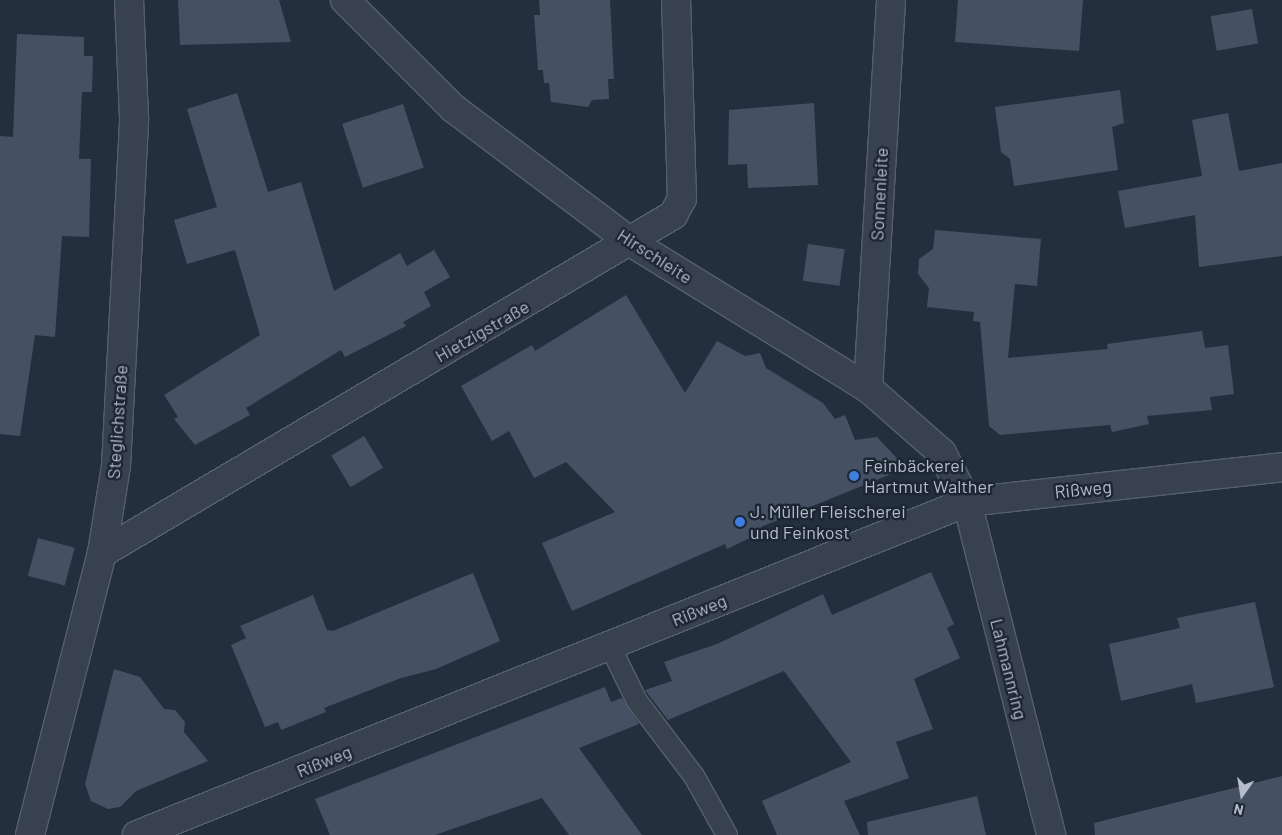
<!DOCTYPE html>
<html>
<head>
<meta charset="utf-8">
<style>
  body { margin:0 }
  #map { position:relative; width:1282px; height:835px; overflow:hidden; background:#242f3e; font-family:Barlow,sans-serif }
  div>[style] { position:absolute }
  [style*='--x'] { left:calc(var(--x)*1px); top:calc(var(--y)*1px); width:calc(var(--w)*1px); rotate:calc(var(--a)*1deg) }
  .building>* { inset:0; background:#455162; transform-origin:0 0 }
  .roads { filter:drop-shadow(1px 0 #565f6c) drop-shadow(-1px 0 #565f6c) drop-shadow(0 1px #565f6c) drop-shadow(0 -1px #565f6c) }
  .service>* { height:20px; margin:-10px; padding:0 10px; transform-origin:10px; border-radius:10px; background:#38414e }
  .minor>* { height:28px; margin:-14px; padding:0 14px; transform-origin:14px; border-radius:14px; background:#38414e }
  .dots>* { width:14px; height:14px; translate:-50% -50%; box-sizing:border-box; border:2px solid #1d2633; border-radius:50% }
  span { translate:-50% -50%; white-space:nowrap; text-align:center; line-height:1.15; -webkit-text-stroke:5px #1d2633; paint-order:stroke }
  .street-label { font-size:18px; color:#b4bcc9 }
  .poi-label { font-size:18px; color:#b4bcc9 }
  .left { translate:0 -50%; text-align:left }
  .north { position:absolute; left:1217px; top:770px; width:50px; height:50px; -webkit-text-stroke:4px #1d2633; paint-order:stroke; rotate:193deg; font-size:14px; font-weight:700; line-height:20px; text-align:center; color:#b4bcc9 }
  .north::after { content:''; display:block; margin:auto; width:18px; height:22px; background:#b4bcc9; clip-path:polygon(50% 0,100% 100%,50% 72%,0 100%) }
</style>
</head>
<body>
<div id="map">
  <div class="building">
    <i style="clip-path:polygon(178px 0,279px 0,291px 42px,180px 45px)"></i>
    <i style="clip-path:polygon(539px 0,610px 0,614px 79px,608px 79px,609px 99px,592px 100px,588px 107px,551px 102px,549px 83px,544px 83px,543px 70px,538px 70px,534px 15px,540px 15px)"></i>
    <i style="clip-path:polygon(958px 0,1083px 0,1079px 51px,955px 42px)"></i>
    <i style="left:1252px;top:9px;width:35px;height:42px;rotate:80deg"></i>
    <i style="clip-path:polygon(17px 34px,84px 37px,84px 56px,93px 56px,92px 92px,82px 92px,79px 159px,91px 159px,89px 237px,62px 236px,55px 337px,35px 335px,20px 436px,0 434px,0 136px,13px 137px)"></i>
    <i style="clip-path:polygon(1120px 90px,1124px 123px,1112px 127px,1118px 170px,1014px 186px,1010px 159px,1001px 152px,995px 107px)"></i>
    <i style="clip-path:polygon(237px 93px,268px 192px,301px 182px,334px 291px,400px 253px,407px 266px,434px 250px,450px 277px,424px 292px,431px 306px,403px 322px,406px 326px,345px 357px,341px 350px,246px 408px,250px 415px,195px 445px,174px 419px,178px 417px,164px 395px,260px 335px,235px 250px,187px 264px,174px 220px,217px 207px,187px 109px)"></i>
    <i style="clip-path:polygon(814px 103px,818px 185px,748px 188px,747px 164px,728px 165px,729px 110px)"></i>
    <i style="left:403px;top:104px;width:67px;height:64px;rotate:72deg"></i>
    <i style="clip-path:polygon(1228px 113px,1239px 171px,1282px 163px,1282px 256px,1199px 267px,1195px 215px,1125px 228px,1118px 191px,1202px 176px,1192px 120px)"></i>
    <i style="clip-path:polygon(935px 230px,1041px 239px,1037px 286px,1015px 284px,1008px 358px,1108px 349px,1107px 344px,1202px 331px,1205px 348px,1228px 345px,1234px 394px,1210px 397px,1212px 410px,1147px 416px,1149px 424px,1112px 432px,1110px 425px,1000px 435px,989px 426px,980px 322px,973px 321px,974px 312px,927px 307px,929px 288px,918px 274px,919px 259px,933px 249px)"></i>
    <i style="left:808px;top:244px;width:37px;height:37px;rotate:8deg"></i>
    <i style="clip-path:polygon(626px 295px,685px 393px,717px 341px,745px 356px,760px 353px,766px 368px,823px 403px,835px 419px,845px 415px,855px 440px,877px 437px,906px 468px,761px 527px,764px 531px,727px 549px,725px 544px,572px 611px,542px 543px,615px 512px,566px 462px,534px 478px,509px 431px,492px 441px,461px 386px,532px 345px,535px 351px)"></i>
    <i style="left:364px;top:436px;width:37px;height:38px;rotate:59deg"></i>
    <i style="left:38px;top:538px;width:38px;height:39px;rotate:15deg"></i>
    <i style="clip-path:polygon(931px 572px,954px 624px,947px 628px,960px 658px,914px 679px,933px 729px,896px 742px,909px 778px,844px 801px,860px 835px,777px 835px,762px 801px,851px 762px,784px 671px,668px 720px,645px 690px,672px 681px,664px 662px,717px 644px,823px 594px,832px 615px)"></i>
    <i style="clip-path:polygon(473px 573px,500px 641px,436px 669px,401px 678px,324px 708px,326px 712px,281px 730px,278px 722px,265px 727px,231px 645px,246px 638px,240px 626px,313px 595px,327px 630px,333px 631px)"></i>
    <i style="clip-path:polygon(1255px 602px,1274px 687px,1196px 703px,1192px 684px,1121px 701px,1109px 644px,1180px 628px,1177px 618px)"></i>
    <i style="clip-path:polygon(114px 669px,140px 677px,164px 709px,175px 710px,185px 722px,184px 732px,208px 761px,136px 791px,120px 807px,108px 809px,91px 801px,85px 784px)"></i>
    <i style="clip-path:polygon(605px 687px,611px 702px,622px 698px,639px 724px,579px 748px,642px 835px,569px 835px,542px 798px,435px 835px,330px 835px,315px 799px)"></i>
    <i style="clip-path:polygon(1282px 776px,1282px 835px,1095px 835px,1094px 823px)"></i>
    <i style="clip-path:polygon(977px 796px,986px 835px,868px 835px,867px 822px)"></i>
  </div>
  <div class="roads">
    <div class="service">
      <i style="--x:610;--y:646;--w:61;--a:63.9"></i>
      <i style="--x:637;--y:701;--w:94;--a:52.8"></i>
      <i style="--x:694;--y:776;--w:68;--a:60.8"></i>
    </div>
    <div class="minor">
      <i style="--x:345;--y:0;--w:153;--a:45"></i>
      <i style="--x:453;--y:108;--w:224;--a:37"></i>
      <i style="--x:632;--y:243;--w:277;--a:31.6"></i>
      <i style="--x:868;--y:388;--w:98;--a:41.3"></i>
      <i style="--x:942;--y:453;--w:55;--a:63"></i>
      <i style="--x:967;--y:502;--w:343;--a:75.8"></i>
      <i style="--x:868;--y:388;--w:389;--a:-86.6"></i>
      <i style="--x:102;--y:553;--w:664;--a:-30.62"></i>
      <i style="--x:673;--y:215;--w:18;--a:-61"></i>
      <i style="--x:682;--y:199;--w:199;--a:-91.7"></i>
      <i style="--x:30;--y:835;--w:291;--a:-75.7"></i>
      <i style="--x:102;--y:553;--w:88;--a:-80.9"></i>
      <i style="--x:116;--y:466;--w:348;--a:-87"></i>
      <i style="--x:134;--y:118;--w:118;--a:-92.4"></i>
      <i style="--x:137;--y:835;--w:894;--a:-21.86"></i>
      <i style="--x:967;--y:502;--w:317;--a:-6.3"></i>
    </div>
  </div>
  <div class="dots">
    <i style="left:854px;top:476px;background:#3f7fe0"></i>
    <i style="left:740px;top:522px;background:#3f7fe0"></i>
  </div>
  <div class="street-label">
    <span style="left:879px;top:194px;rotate:-87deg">Sonnenleite</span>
    <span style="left:655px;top:256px;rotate:33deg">Hirschleite</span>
    <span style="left:482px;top:331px;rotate:-30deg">Hietzigstraße</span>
    <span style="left:117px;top:422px;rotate:-86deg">Steglichstraße</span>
    <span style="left:1083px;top:489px;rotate:-6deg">Rißweg</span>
    <span style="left:699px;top:610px;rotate:-22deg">Rißweg</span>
    <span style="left:1009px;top:669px;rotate:76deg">Lahmannring</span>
    <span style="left:324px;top:761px;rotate:-22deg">Rißweg</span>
  </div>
  <div class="poi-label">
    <span class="left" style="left:864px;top:476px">Feinbäckerei<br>Hartmut Walther</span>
    <span class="left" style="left:750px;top:522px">J. Müller Fleischerei<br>und Feinkost</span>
  </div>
  <div class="north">N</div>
</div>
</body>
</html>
